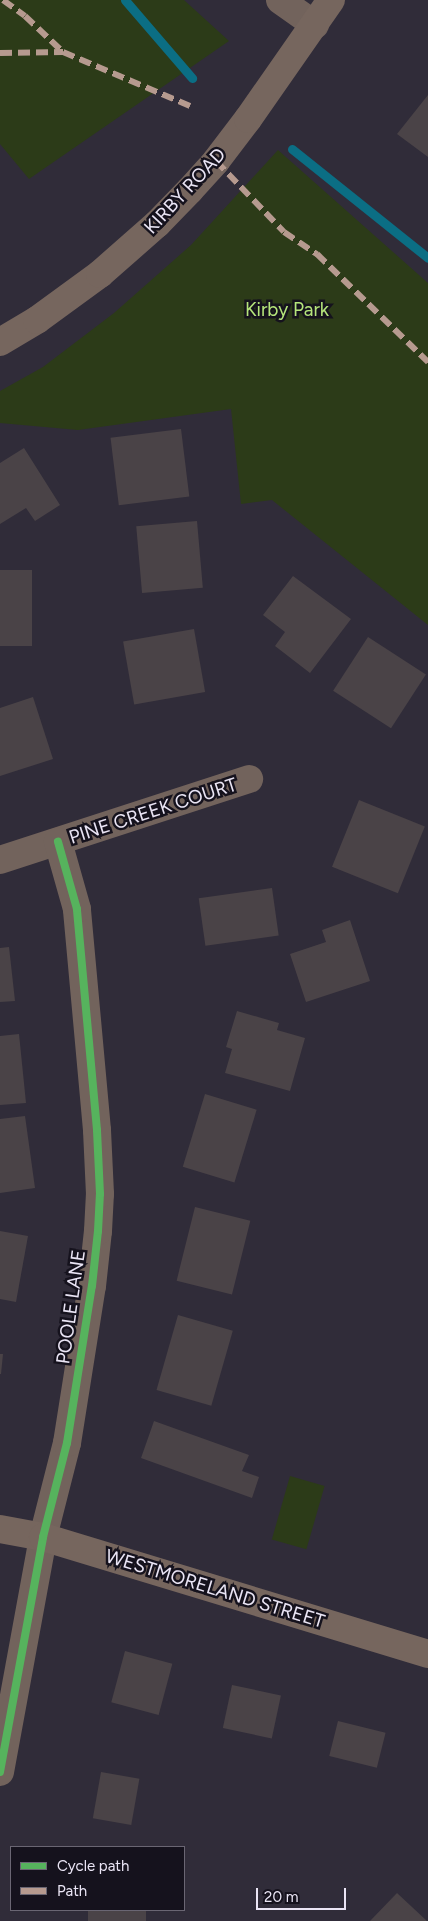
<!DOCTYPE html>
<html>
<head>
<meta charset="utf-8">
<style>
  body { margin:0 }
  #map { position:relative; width:428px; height:1921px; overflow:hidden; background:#302c39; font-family:Figtree,sans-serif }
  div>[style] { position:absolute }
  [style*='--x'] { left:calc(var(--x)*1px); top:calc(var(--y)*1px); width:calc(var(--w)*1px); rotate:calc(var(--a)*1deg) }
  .green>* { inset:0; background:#2c3b18; transform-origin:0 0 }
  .stream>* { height:9px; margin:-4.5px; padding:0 4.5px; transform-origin:4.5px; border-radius:4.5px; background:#0b6e84 }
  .building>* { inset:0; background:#4a4347; transform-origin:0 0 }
  .minor>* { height:28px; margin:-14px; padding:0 14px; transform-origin:14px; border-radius:14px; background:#72635c }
  .secondary>* { height:28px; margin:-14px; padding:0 14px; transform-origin:14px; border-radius:14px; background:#76665e }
  .quiet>* { height:6px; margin-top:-3px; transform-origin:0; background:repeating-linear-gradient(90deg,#b69a8f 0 12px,transparent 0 18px) }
  .cycleway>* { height:8px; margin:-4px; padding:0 4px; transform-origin:4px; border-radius:4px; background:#56b35d }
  span { translate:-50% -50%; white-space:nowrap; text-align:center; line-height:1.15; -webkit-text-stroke:5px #15121d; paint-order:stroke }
  .street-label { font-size:19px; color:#eae5f5 }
  .park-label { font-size:19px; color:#b5e57b }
  .legend { position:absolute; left:10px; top:1846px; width:175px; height:65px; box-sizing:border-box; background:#15121d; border:1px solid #6a6673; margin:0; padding:6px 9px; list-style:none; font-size:15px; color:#eae5f5 }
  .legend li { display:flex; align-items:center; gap:10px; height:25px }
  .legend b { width:25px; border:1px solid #6a6673 }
  .scale { position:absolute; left:256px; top:1888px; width:90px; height:22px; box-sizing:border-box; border:2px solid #eae5f5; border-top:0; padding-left:6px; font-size:15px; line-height:18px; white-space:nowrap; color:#eae5f5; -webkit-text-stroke:4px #15121d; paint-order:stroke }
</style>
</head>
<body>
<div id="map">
  <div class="green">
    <i style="clip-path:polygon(0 0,184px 0,229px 41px,29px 179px,0 144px)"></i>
    <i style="clip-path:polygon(278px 150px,428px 283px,428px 625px,272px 500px,241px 504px,231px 409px,78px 430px,0 423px,0 391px,43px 367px,114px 313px,191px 245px)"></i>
    <i style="left:290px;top:1476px;width:36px;height:66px;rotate:16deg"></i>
  </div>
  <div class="stream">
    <i style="--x:125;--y:0;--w:103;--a:49.3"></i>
    <i style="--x:292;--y:149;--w:174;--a:38.7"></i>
  </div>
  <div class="building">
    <i style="clip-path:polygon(428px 95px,428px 157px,397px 134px)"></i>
    <i style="left:181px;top:429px;width:68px;height:71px;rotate:83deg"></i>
    <i style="clip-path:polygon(24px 448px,60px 505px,35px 521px,26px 508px,0 524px,0 463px)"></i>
    <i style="left:197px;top:521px;width:67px;height:61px;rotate:85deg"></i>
    <i style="left:0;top:570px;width:32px;height:76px"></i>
    <i style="clip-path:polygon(293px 576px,351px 619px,310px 673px,275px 646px,285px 632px,263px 615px)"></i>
    <i style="left:194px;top:629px;width:64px;height:72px;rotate:80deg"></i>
    <i style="left:368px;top:637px;width:69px;height:64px;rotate:33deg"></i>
    <i style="clip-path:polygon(33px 697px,53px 759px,0 776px,0 708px)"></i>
    <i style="left:359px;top:800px;width:71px;height:72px;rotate:22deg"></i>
    <i style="left:272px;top:888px;width:48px;height:74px;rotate:82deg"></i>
    <i style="clip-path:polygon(350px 920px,370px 981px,306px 1002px,290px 954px,326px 942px,322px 930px)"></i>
    <i style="clip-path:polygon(9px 947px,15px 1001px,0 1002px,0 948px)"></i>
    <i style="clip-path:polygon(237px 1011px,279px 1023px,277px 1030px,305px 1038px,290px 1091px,225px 1073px,232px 1049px,226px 1047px)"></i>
    <i style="clip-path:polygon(19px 1034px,26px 1103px,0 1105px,0 1036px)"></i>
    <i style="left:205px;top:1094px;width:54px;height:76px;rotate:17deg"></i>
    <i style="clip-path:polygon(25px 1116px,35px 1188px,0 1193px,0 1119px)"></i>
    <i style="left:195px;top:1207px;width:57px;height:76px;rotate:14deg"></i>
    <i style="clip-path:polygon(0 1231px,28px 1236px,16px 1302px,0 1299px)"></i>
    <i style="left:178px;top:1315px;width:57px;height:78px;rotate:16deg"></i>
    <i style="clip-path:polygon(0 1354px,3px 1354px,1px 1374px,0 1374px)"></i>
    <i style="clip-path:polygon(154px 1421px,249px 1455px,242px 1471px,259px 1477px,252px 1498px,141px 1458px)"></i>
    <i style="left:125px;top:1651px;width:49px;height:53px;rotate:15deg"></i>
    <i style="left:232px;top:1685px;width:50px;height:44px;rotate:12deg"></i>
    <i style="left:338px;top:1721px;width:49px;height:36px;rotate:14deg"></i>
    <i style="left:101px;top:1772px;width:39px;height:47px;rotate:10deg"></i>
    <i style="clip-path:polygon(397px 1893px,427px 1921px,370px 1921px)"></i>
    <i style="left:88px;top:1910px;width:58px;height:11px"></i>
  </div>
  <div class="minor">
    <i style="--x:280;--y:0;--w:43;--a:35.5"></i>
    <i style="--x:0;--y:860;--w:262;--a:-18"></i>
    <i style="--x:0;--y:1772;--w:239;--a:-79.6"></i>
    <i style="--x:43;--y:1537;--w:97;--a:-75.7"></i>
    <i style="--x:67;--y:1443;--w:159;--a:-81"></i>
    <i style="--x:92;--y:1286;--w:55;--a:-83.8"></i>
    <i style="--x:98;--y:1231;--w:37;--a:-87"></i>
    <i style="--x:100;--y:1194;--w:64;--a:-92.7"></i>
    <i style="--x:97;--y:1130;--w:222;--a:-95.2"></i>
    <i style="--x:77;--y:909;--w:70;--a:-105.8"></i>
  </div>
  <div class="secondary">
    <i style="--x:0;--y:342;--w:43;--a:-30.7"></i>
    <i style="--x:37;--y:320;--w:78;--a:-36.1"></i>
    <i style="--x:100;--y:274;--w:76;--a:-41.3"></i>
    <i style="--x:157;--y:224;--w:47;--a:-45.9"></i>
    <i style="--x:190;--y:190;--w:39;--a:-48"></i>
    <i style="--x:216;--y:161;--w:53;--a:-52.7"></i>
    <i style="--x:248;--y:119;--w:145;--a:-55.1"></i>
    <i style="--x:0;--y:1529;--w:44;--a:10.5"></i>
    <i style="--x:43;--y:1537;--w:402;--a:16.9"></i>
  </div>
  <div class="quiet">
    <i style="--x:3;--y:0;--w:27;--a:36"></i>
    <i style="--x:25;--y:16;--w:52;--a:43.5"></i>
    <i style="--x:0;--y:53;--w:63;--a:-0.9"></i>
    <i style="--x:63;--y:52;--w:138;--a:23"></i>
    <i style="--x:216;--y:161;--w:98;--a:46.2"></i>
    <i style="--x:284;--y:232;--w:40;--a:34"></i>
    <i style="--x:317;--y:254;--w:155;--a:44.2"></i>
  </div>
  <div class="cycleway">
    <i style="--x:0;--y:1772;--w:239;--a:-79.6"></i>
    <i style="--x:43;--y:1537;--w:97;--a:-75.7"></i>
    <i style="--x:67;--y:1443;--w:159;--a:-81"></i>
    <i style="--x:92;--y:1286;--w:55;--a:-83.8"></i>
    <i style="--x:98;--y:1231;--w:37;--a:-87"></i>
    <i style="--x:100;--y:1194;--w:64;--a:-92.7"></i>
    <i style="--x:97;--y:1130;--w:222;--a:-95.2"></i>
    <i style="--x:77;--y:909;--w:70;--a:-105.8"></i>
  </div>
  <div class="street-label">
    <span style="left:185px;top:191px;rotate:-47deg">KIRBY ROAD</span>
    <span style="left:153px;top:811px;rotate:-18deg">PINE CREEK COURT</span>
    <span style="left:71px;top:1307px;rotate:-82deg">POOLE LANE</span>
    <span style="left:215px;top:1589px;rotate:17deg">WESTMORELAND STREET</span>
  </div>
  <div class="park-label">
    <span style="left:287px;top:310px">Kirby Park</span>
  </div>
  <ul class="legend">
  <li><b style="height:6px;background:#56b35d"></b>Cycle path</li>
  <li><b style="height:6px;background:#b69a8f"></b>Path</li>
  </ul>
  <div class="scale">20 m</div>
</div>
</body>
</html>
